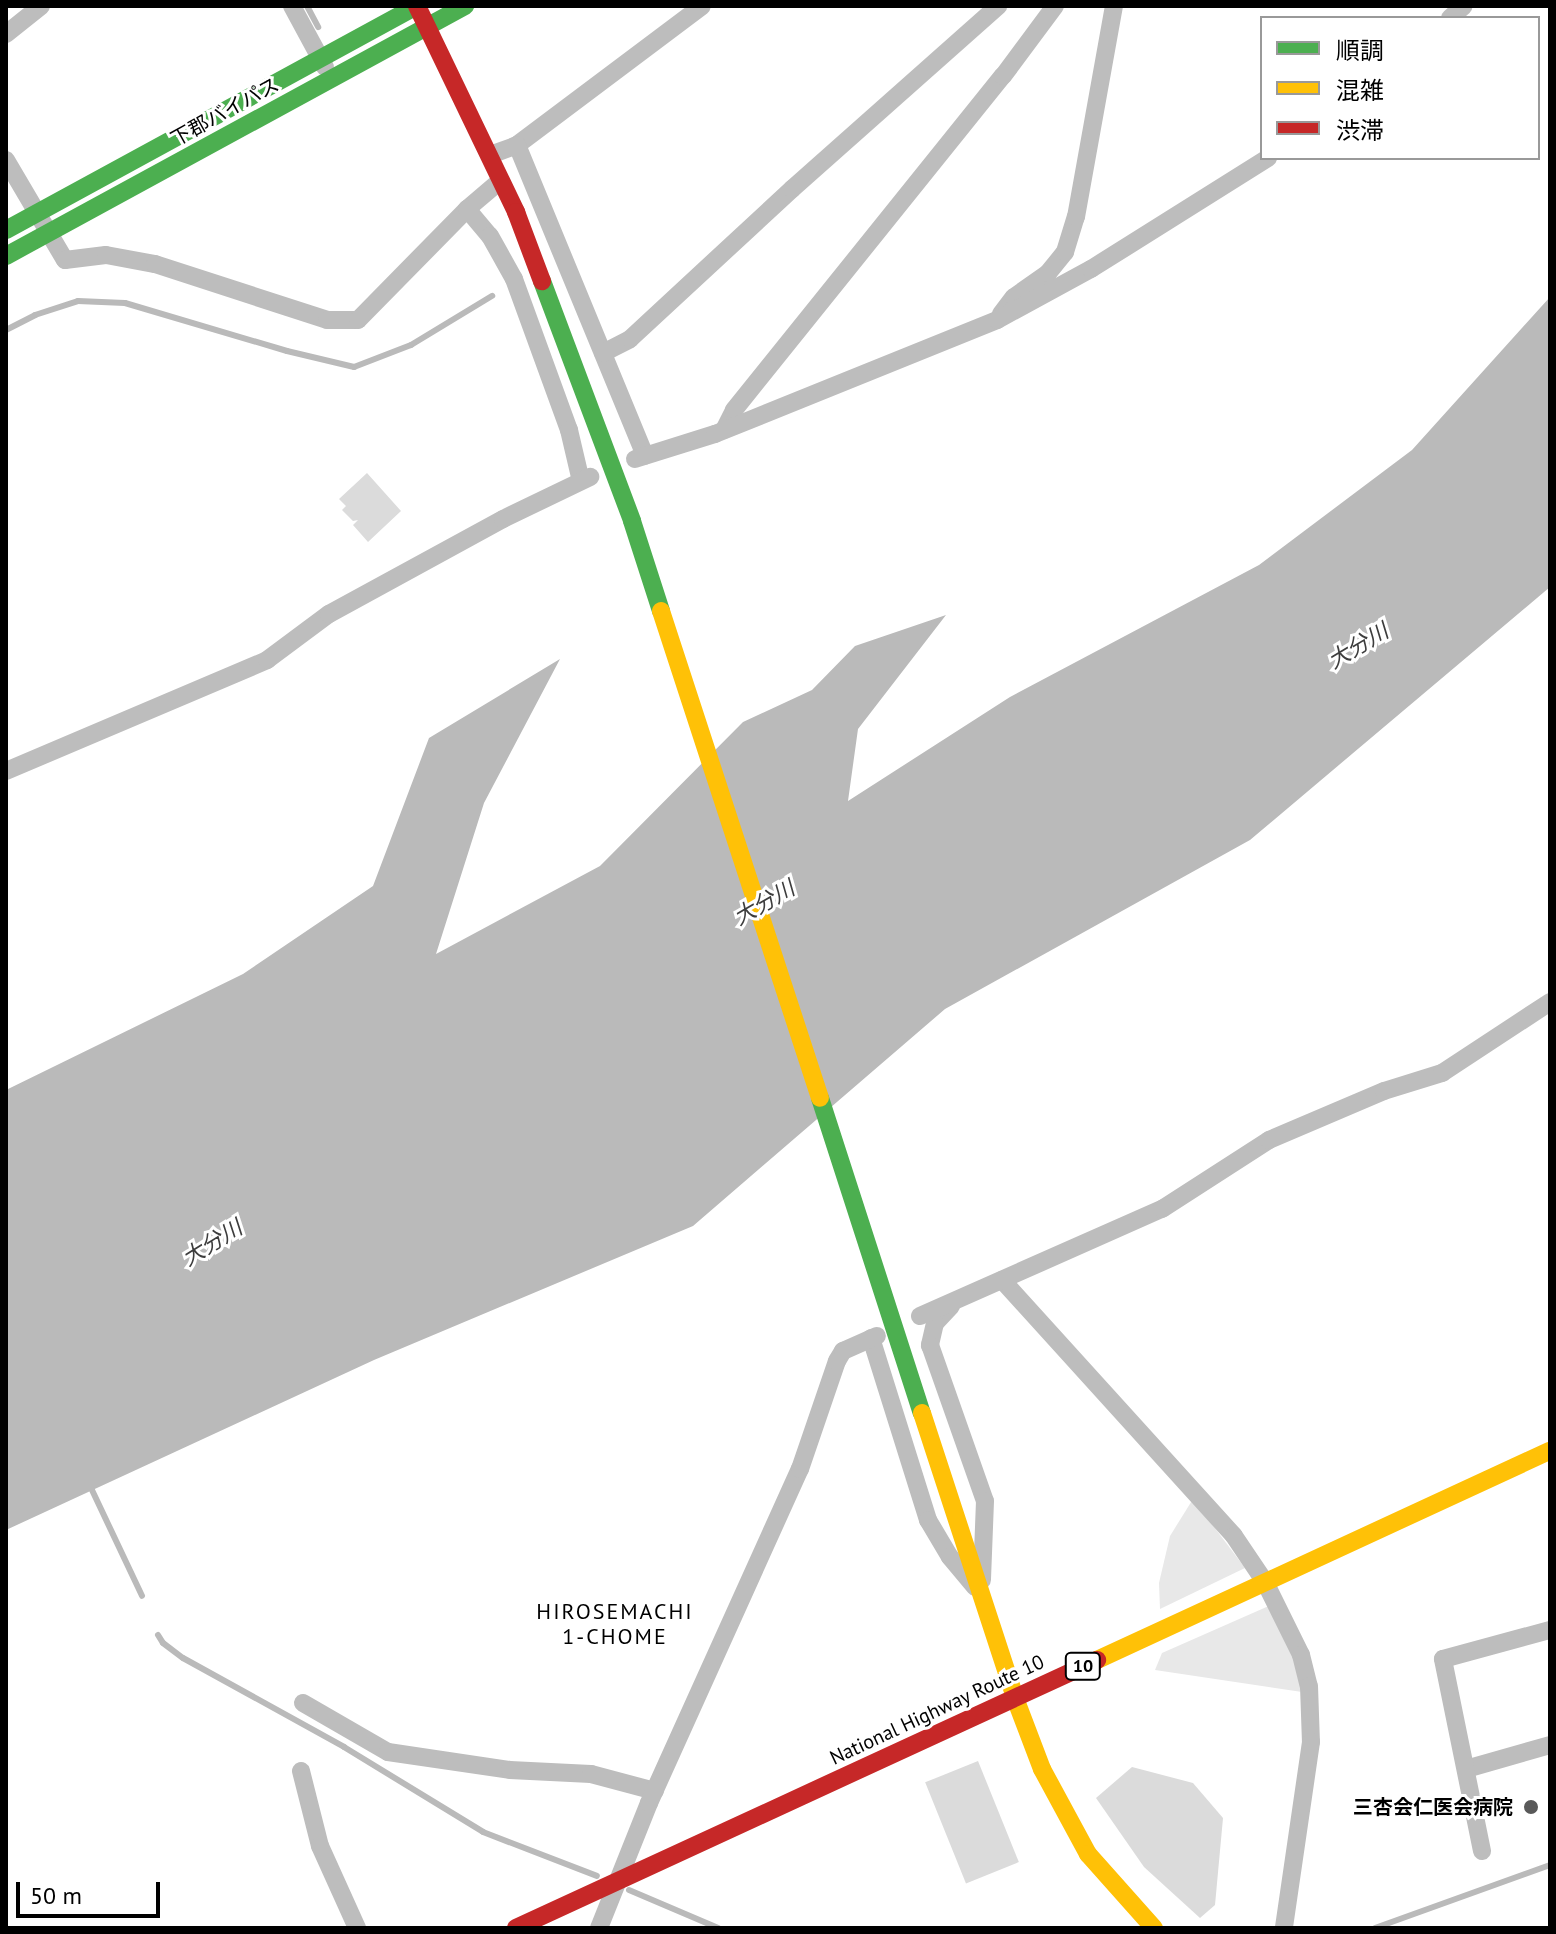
<!DOCTYPE html>
<html>
<head>
<meta charset="utf-8">
<style>
  body { margin:0 }
  #map { position:relative; width:1556px; height:1934px; overflow:hidden; background:#fff; font-family:"PT Sans","Noto Sans JP",sans-serif }
  div>[style] { position:absolute }
  [style*='--x'] { left:calc(var(--x)*1px); top:calc(var(--y)*1px); width:calc(var(--w)*1px); rotate:calc(var(--a)*1deg) }
  .green>* { inset:0; background:#e8e8e8 }
  .water>* { inset:0; background:#bababa }
  .stream>* { height:6px; margin:-3px; padding:0 3px; transform-origin:3px; border-radius:3px; background:#bababa }
  .building>* { inset:0; background:#dbdbdb; transform-origin:0 0 }
  .street>* { height:18px; margin:-9px; padding:0 9px; transform-origin:9px; border-radius:9px; background:#bdbdbd }
  .fast>* { height:18px; margin:-9px; padding:0 9px; transform-origin:9px; border-radius:9px; background:#4caf50 }
  .slow>* { height:18px; margin:-9px; padding:0 9px; transform-origin:9px; border-radius:9px; background:#ffc107 }
  .jam>* { height:18px; margin:-9px; padding:0 9px; transform-origin:9px; border-radius:9px; background:#c62828 }
  .dots>* { width:22px; height:22px; translate:-50% -50%; box-sizing:border-box; border:4px solid #fff; border-radius:50% }
  span { translate:-50% -50%; white-space:nowrap; text-align:center; line-height:1.15; -webkit-text-stroke:6px #fff; paint-order:stroke }
  .shield-label span { padding:2px 6px; background:#fff; border:2px solid; border-radius:6px; -webkit-text-stroke-width:0 }
  .shield-label { font-size:18px; color:#000; font-weight:700 }
  .street-label { font-size:20px; color:#000 }
  .poi-label { font-size:20px; color:#000; font-weight:700 }
  .right { translate:-100% -50%; text-align:right }
  .water-label { font-size:22px; color:#3d3d3d; font-style:italic }
  .neighbourhood-label { font-size:22px; color:#000; letter-spacing:2px }
  .frame { position:absolute; inset:0; border:8px solid #000; pointer-events:none }
  .legend { position:absolute; left:1260px; top:16px; width:280px; height:144px; box-sizing:border-box; background:#fff; border:2px solid #999; margin:0; padding:10px 14px; list-style:none; font-size:24px; color:#000 }
  .legend li { display:flex; align-items:center; gap:16px; height:40px }
  .legend b { width:40px; border:2px solid #999 }
  .scale { position:absolute; left:16px; top:1882px; width:144px; height:36px; box-sizing:border-box; border:4px solid #000; border-top:0; padding-left:10px; font-size:24px; line-height:28px; white-space:nowrap; color:#000; -webkit-text-stroke:6px #fff; paint-order:stroke }
</style>
</head>
<body>
<div id="map">
  <div class="green">
    <i style="clip-path:polygon(1193px 1499px,1245px 1568px,1160px 1609px,1159px 1583px,1170px 1536px)"></i>
    <i style="clip-path:polygon(1271px 1605px,1287px 1636px,1302px 1692px,1155px 1670px,1162px 1653px)"></i>
  </div>
  <div class="water">
    <i style="clip-path:polygon(1550px 297px,1550px 587px,1250px 840px,945px 1009px,693px 1226px,374px 1360px,6px 1530px,6px 1090px,243px 974px,373px 886px,429px 738px,560px 659px,484px 803px,436px 954px,600px 866px,743px 722px,812px 690px,855px 646px,946px 615px,858px 729px,848px 801px,1010px 697px,1259px 565px,1412px 450px)"></i>
  </div>
  <div class="stream">
    <i style="--x:307;--y:6;--w:24;--a:62"></i>
    <i style="--x:6;--y:330;--w:33;--a:-27"></i>
    <i style="--x:35;--y:315;--w:45;--a:-18"></i>
    <i style="--x:78;--y:301;--w:47;--a:2.4"></i>
    <i style="--x:125;--y:303;--w:169;--a:16.5"></i>
    <i style="--x:287;--y:351;--w:69;--a:13.4"></i>
    <i style="--x:354;--y:367;--w:61;--a:-21.1"></i>
    <i style="--x:411;--y:345;--w:95;--a:-31.2"></i>
    <i style="--x:92;--y:1490;--w:117;--a:64.7"></i>
    <i style="--x:158;--y:1635;--w:9;--a:58"></i>
    <i style="--x:163;--y:1643;--w:25;--a:37"></i>
    <i style="--x:183;--y:1658;--w:184;--a:28.9"></i>
    <i style="--x:344;--y:1747;--w:163;--a:31.4"></i>
    <i style="--x:483;--y:1832;--w:122;--a:21.1"></i>
    <i style="--x:629;--y:1890;--w:97;--a:23.1"></i>
    <i style="--x:1375;--y:1928;--w:186;--a:-19.8"></i>
  </div>
  <div class="building">
    <i style="clip-path:polygon(367px 473px,401px 511px,368px 542px,353px 525px,358px 520px,353px 521px,342px 510px,346px 506px,339px 499px)"></i>
    <i style="left:978px;top:1761px;width:109px;height:57px;rotate:68deg"></i>
    <i style="clip-path:polygon(1132px 1767px,1193px 1783px,1223px 1818px,1215px 1905px,1200px 1918px,1144px 1867px,1096px 1798px)"></i>
  </div>
  <div class="street">
    <i style="--x:292;--y:6;--w:69;--a:61.6"></i>
    <i style="--x:1450;--y:18;--w:18;--a:-41"></i>
    <i style="--x:6;--y:34;--w:45;--a:-38.7"></i>
    <i style="--x:517;--y:145;--w:231;--a:-36.9"></i>
    <i style="--x:490;--y:155;--w:29;--a:-20"></i>
    <i style="--x:517;--y:145;--w:336;--a:67.6"></i>
    <i style="--x:6;--y:160;--w:116;--a:59.5"></i>
    <i style="--x:65;--y:260;--w:41;--a:-7"></i>
    <i style="--x:106;--y:255;--w:50;--a:10.4"></i>
    <i style="--x:155;--y:264;--w:181;--a:18"></i>
    <i style="--x:327;--y:320;--w:31;--a:0"></i>
    <i style="--x:358;--y:320;--w:156;--a:-45.5"></i>
    <i style="--x:467;--y:209;--w:43;--a:-40.3"></i>
    <i style="--x:467;--y:209;--w:35;--a:50"></i>
    <i style="--x:490;--y:236;--w:49;--a:60.8"></i>
    <i style="--x:514;--y:279;--w:161;--a:70"></i>
    <i style="--x:569;--y:430;--w:52;--a:76.8"></i>
    <i style="--x:1001;--y:314;--w:21;--a:-53"></i>
    <i style="--x:1014;--y:297;--w:42;--a:-35.2"></i>
    <i style="--x:1048;--y:273;--w:27;--a:-51"></i>
    <i style="--x:1065;--y:252;--w:37;--a:-73"></i>
    <i style="--x:1076;--y:217;--w:214;--a:-79.8"></i>
    <i style="--x:603;--y:353;--w:30;--a:-27"></i>
    <i style="--x:630;--y:339;--w:221;--a:-42.8"></i>
    <i style="--x:792;--y:189;--w:276;--a:-41.6"></i>
    <i style="--x:724;--y:430;--w:22;--a:-63"></i>
    <i style="--x:734;--y:410;--w:429;--a:-51.2"></i>
    <i style="--x:1003;--y:76;--w:87;--a:-53.4"></i>
    <i style="--x:635;--y:459;--w:84;--a:-17.4"></i>
    <i style="--x:715;--y:434;--w:304;--a:-22"></i>
    <i style="--x:997;--y:320;--w:107;--a:-28.5"></i>
    <i style="--x:1091;--y:269;--w:209;--a:-32.1"></i>
    <i style="--x:6;--y:771;--w:284;--a:-23"></i>
    <i style="--x:267;--y:660;--w:77;--a:-36.6"></i>
    <i style="--x:329;--y:614;--w:198;--a:-28.6"></i>
    <i style="--x:503;--y:519;--w:97;--a:-25.8"></i>
    <i style="--x:1002;--y:1280;--w:345;--a:47.8"></i>
    <i style="--x:1234;--y:1536;--w:55;--a:56"></i>
    <i style="--x:1265;--y:1582;--w:81;--a:63.7"></i>
    <i style="--x:1301;--y:1655;--w:32;--a:76"></i>
    <i style="--x:1309;--y:1686;--w:56;--a:88"></i>
    <i style="--x:1311;--y:1742;--w:188;--a:98.3"></i>
    <i style="--x:951;--y:1306;--w:23;--a:133"></i>
    <i style="--x:935;--y:1323;--w:23;--a:103"></i>
    <i style="--x:930;--y:1345;--w:165;--a:70.6"></i>
    <i style="--x:985;--y:1501;--w:79;--a:92.2"></i>
    <i style="--x:920;--y:1316;--w:265;--a:-23.9"></i>
    <i style="--x:1162;--y:1209;--w:127;--a:-32.8"></i>
    <i style="--x:1269;--y:1140;--w:125;--a:-23.1"></i>
    <i style="--x:1384;--y:1091;--w:61;--a:-17.2"></i>
    <i style="--x:1442;--y:1073;--w:129;--a:-33.3"></i>
    <i style="--x:871;--y:1338;--w:191;--a:72.6"></i>
    <i style="--x:928;--y:1520;--w:43;--a:59.3"></i>
    <i style="--x:950;--y:1557;--w:39;--a:50"></i>
    <i style="--x:303;--y:1703;--w:98;--a:30"></i>
    <i style="--x:388;--y:1752;--w:123;--a:8.4"></i>
    <i style="--x:510;--y:1770;--w:81;--a:2.8"></i>
    <i style="--x:591;--y:1774;--w:66;--a:14.9"></i>
    <i style="--x:1466;--y:1769;--w:87;--a:-15.9"></i>
    <i style="--x:301;--y:1771;--w:77;--a:75.8"></i>
    <i style="--x:320;--y:1846;--w:90;--a:65.7"></i>
    <i style="--x:1482;--y:1851;--w:196;--a:-101.5"></i>
    <i style="--x:1443;--y:1659;--w:111;--a:-15.2"></i>
    <i style="--x:599;--y:1928;--w:135;--a:-68.2"></i>
    <i style="--x:649;--y:1803;--w:367;--a:-65.7"></i>
    <i style="--x:800;--y:1469;--w:114;--a:-71.1"></i>
    <i style="--x:837;--y:1361;--w:12;--a:-59"></i>
    <i style="--x:843;--y:1351;--w:37;--a:-24"></i>
  </div>
  <div class="fast">
    <i style="--x:6;--y:230;--w:468;--a:-28.6"></i>
    <i style="--x:6;--y:256;--w:523;--a:-28.58"></i>
    <i style="--x:542;--y:281;--w:256;--a:69.4"></i>
    <i style="--x:632;--y:521;--w:95;--a:72.1"></i>
    <i style="--x:820;--y:1098;--w:331;--a:72.1"></i>
  </div>
  <div class="slow">
    <i style="--x:661;--y:611;--w:512;--a:71.92"></i>
    <i style="--x:922;--y:1413;--w:300;--a:71.9"></i>
    <i style="--x:1015;--y:1698;--w:76;--a:69.2"></i>
    <i style="--x:1042;--y:1769;--w:97;--a:61.6"></i>
    <i style="--x:1088;--y:1854;--w:99;--a:48.3"></i>
    <i style="--x:1097;--y:1660;--w:499;--a:-24.8"></i>
  </div>
  <div class="jam">
    <i style="--x:417;--y:6;--w:229;--a:64.3"></i>
    <i style="--x:516;--y:212;--w:74;--a:69.4"></i>
    <i style="--x:516;--y:1928;--w:640;--a:-24.76"></i>
  </div>
  <div class="dots">
    <i style="left:1531px;top:1807px;background:#595959"></i>
  </div>
  <div class="shield-label">
    <span style="left:1083px;top:1666px">10</span>
  </div>
  <div class="street-label">
    <span style="left:225px;top:112px;rotate:-29deg">下郡バイパス</span>
    <span style="left:937px;top:1710px;rotate:-25deg">National Highway Route 10</span>
  </div>
  <div class="poi-label">
    <span class="right" style="left:1513px;top:1807px">三杏会仁医会病院</span>
  </div>
  <div class="water-label">
    <span style="left:1358px;top:646px;rotate:-31deg">大分川</span>
    <span style="left:764px;top:903px;rotate:-30deg">大分川</span>
    <span style="left:212px;top:1243px;rotate:-32deg">大分川</span>
  </div>
  <div class="neighbourhood-label">
    <span style="left:615px;top:1624px">HIROSEMACHI<br>1-CHOME</span>
  </div>
  <div class="frame"></div>
  <ul class="legend">
  <li><b style="height:10px;background:#4caf50"></b>順調</li>
  <li><b style="height:10px;background:#ffc107"></b>混雑</li>
  <li><b style="height:10px;background:#c62828"></b>渋滞</li>
  </ul>
  <div class="scale">50 m</div>
</div>
</body>
</html>
